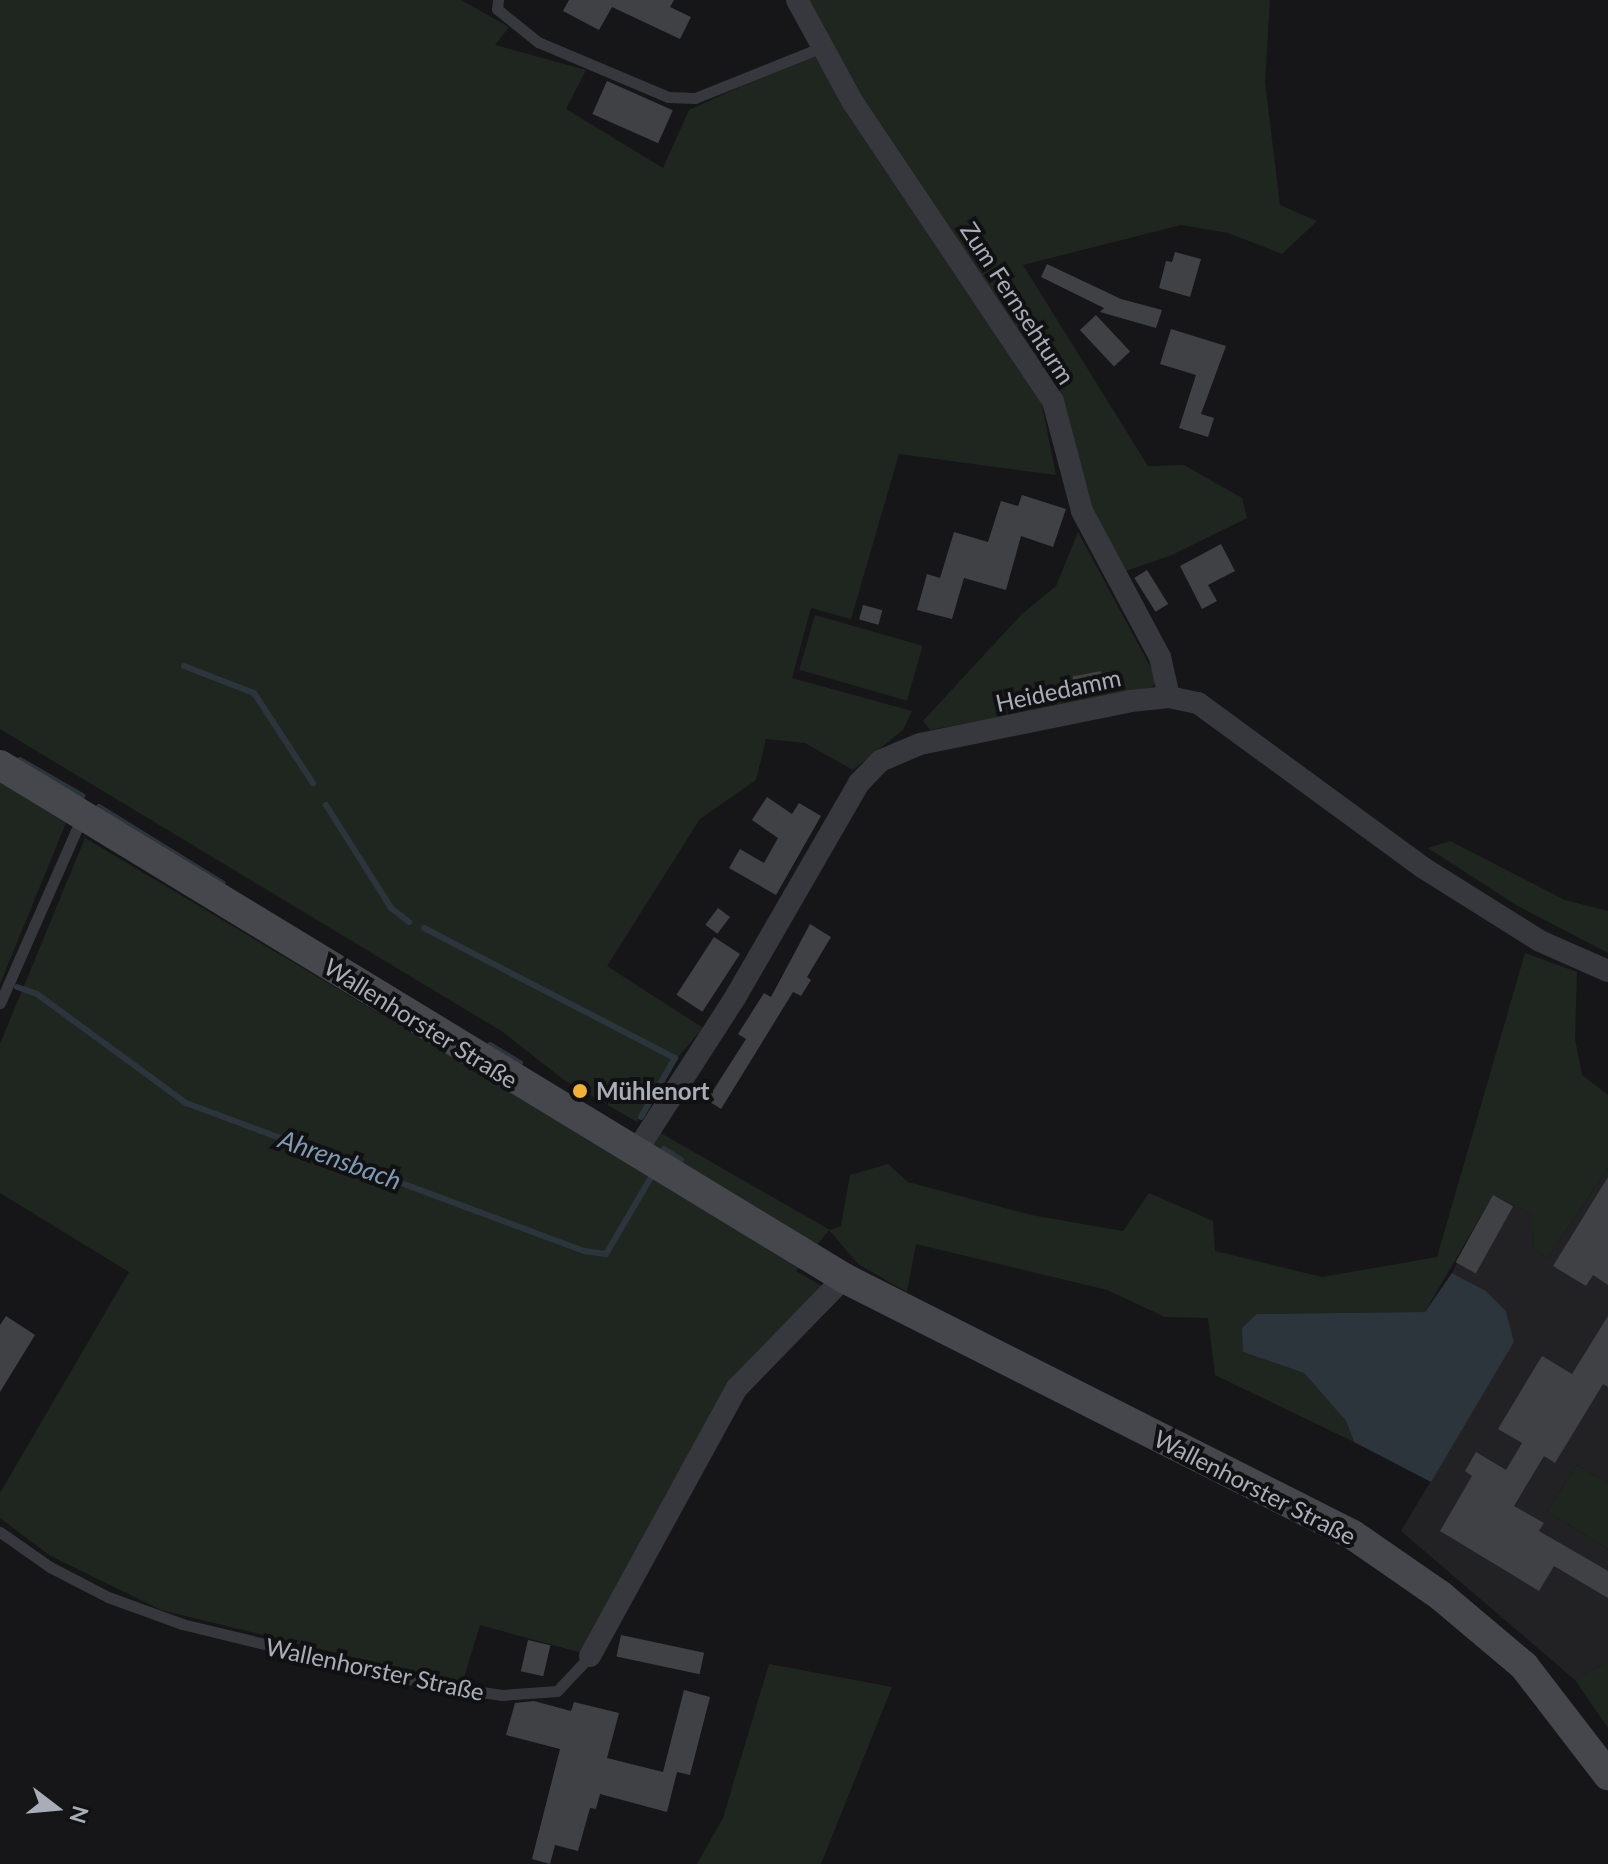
<!DOCTYPE html>
<html>
<head>
<meta charset="utf-8">
<style>
  body { margin:0 }
  #map { position:relative; width:1608px; height:1864px; overflow:hidden; background:#161618; font-family:Lato,sans-serif }
  div>[style] { position:absolute }
  [style*='--x'] { left:calc(var(--x)*1px); top:calc(var(--y)*1px); width:calc(var(--w)*1px); rotate:calc(var(--a)*1deg) }
  .built>* { inset:0; background:#222225 }
  .green>* { inset:0; background:#1e261f; transform-origin:0 0 }
  .water>* { inset:0; background:#2c353c }
  .stream>* { height:6px; margin:-3px; padding:0 3px; transform-origin:3px; border-radius:3px; background:#2c353c }
  .building>* { inset:0; background:#404145; transform-origin:0 0 }
  .service>* { height:11px; margin:-5.5px; padding:0 5.5px; transform-origin:5.5px; border-radius:5.5px; background:#37383d }
  .minor>* { height:22px; margin:-11px; padding:0 11px; transform-origin:11px; border-radius:11px; background:#37383d }
  .secondary>* { height:30px; margin:-15px; padding:0 15px; transform-origin:15px; border-radius:15px; background:#45474d }
  .dots>* { width:22px; height:22px; translate:-50% -50%; box-sizing:border-box; border:4px solid #111113; border-radius:50% }
  span { translate:-50% -50%; white-space:nowrap; text-align:center; line-height:1.15; -webkit-text-stroke:8px #111113; paint-order:stroke }
  .street-label { font-size:24px; color:#a8adb8 }
  .poi-label { font-size:24px; color:#a8adb8; font-weight:700 }
  .left { translate:0 -50%; text-align:left }
  .water-label { font-size:26px; color:#7f9bb3; font-style:italic }
  .north { position:absolute; left:16px; top:1768px; width:80px; height:80px; -webkit-text-stroke:6px #111113; paint-order:stroke; rotate:106deg; font-size:22px; font-weight:700; line-height:32px; text-align:center; color:#a8adb8 }
  .north::after { content:''; display:block; margin:auto; width:28px; height:36px; background:#a8adb8; clip-path:polygon(50% 0,100% 100%,50% 72%,0 100%) }
</style>
</head>
<body>
<div id="map">
  <div class="built">
    <i style="clip-path:polygon(1608px 1168px,1608px 1483px,1577px 1465px,1547px 1511px,1608px 1549px,1608px 1661px,1575px 1680px,1401px 1531px,1514px 1342px,1506px 1311px,1486px 1291px,1452px 1273px,1493px 1195px,1533px 1214px,1534px 1249px,1547px 1258px)"></i>
  </div>
  <div class="green">
    <i style="clip-path:polygon(0 0,461px 0,509px 27px,495px 45px,586px 70px,566px 109px,663px 168px,689px 110px,813px 54px,1041px 400px,1056px 475px,899px 454px,851px 619px,811px 608px,792px 678px,912px 711px,903px 730px,853px 770px,805px 743px,766px 739px,756px 780px,700px 819px,607px 966px,703px 1028px,672px 1064px,637px 1122px,564px 1080px,503px 1032px,0 729px)"></i>
    <i style="clip-path:polygon(805px 0,1270px 0,1265px 82px,1280px 205px,1317px 221px,1282px 254px,1228px 233px,1181px 225px,1023px 265px,1148px 466px,1184px 465px,1242px 498px,1247px 518px,1172px 555px,1126px 571px,1094px 513px,1060px 396px,828px 46px)"></i>
    <i style="clip-path:polygon(1078px 532px,1158px 681px,1150px 689px,930px 730px,923px 721px,1022px 614px,1056px 586px)"></i>
    <i style="left:815px;top:615px;width:112px;height:57px;rotate:16deg"></i>
    <i style="clip-path:polygon(0 781px,66px 823px,0 984px)"></i>
    <i style="clip-path:polygon(85px 838px,641px 1170px,659px 1132px,830px 1230px,841px 1226px,850px 1175px,888px 1164px,908px 1182px,1031px 1215px,1123px 1231px,1149px 1193px,1213px 1221px,1215px 1251px,1322px 1277px,1437px 1257px,1525px 953px,1577px 972px,1575px 1039px,1582px 1075px,1608px 1095px,1608px 1168px,1547px 1258px,1534px 1249px,1532px 1214px,1493px 1195px,1425px 1312px,1257px 1314px,1243px 1352px,1304px 1373px,1346px 1421px,1354px 1442px,1215px 1375px,1208px 1318px,1165px 1317px,1107px 1290px,916px 1244px,907px 1292px,858px 1264px,829px 1230px,796px 1271px,827px 1289px,765px 1347px,582px 1653px,480px 1625px,462px 1684px,161px 1610px,49px 1555px,0 1518px,0 1493px,129px 1272px,0 1193px,0 1044px)"></i>
    <i style="clip-path:polygon(1450px 841px,1565px 900px,1608px 911px,1608px 953px,1516px 905px,1428px 848px)"></i>
    <i style="clip-path:polygon(1577px 1465px,1608px 1483px,1608px 1549px,1547px 1511px)"></i>
    <i style="clip-path:polygon(1608px 1661px,1608px 1728px,1575px 1680px)"></i>
    <i style="clip-path:polygon(769px 1664px,892px 1687px,821px 1864px,697px 1864px,723px 1818px)"></i>
  </div>
  <div class="water">
    <i style="clip-path:polygon(1452px 1273px,1486px 1291px,1506px 1311px,1514px 1342px,1431px 1482px,1354px 1442px,1346px 1421px,1304px 1373px,1243px 1352px,1242px 1328px,1257px 1314px,1425px 1312px)"></i>
  </div>
  <div class="stream">
    <i style="--x:184;--y:666;--w:75;--a:21.1"></i>
    <i style="--x:254;--y:693;--w:108;--a:56.8"></i>
    <i style="--x:20;--y:760;--w:72;--a:30.1"></i>
    <i style="--x:326;--y:805;--w:122;--a:57.7"></i>
    <i style="--x:391;--y:908;--w:23;--a:38"></i>
    <i style="--x:99;--y:807;--w:145;--a:31.7"></i>
    <i style="--x:424;--y:928;--w:283;--a:27.4"></i>
    <i style="--x:675;--y:1058;--w:68;--a:120"></i>
    <i style="--x:17;--y:987;--w:21;--a:19"></i>
    <i style="--x:37;--y:994;--w:185;--a:36.2"></i>
    <i style="--x:186;--y:1103;--w:426;--a:20.4"></i>
    <i style="--x:585;--y:1251;--w:21;--a:8"></i>
    <i style="--x:606;--y:1254;--w:87;--a:-59.6"></i>
    <i style="--x:490;--y:1045;--w:35;--a:31"></i>
    <i style="--x:664;--y:1149;--w:20;--a:33"></i>
  </div>
  <div class="building">
    <i style="clip-path:polygon(569px 0,674px 0,670px 7px,691px 17px,680px 39px,612px 7px,599px 30px,563px 11px)"></i>
    <i style="left:607px;top:81px;width:72px;height:36px;rotate:24deg"></i>
    <i style="clip-path:polygon(1175px 252px,1201px 259px,1190px 297px,1159px 288px,1166px 261px,1172px 262px)"></i>
    <i style="clip-path:polygon(1047px 264px,1121px 299px,1162px 310px,1156px 328px,1100px 312px,1104px 308px,1041px 277px)"></i>
    <i style="left:1096px;top:315px;width:50px;height:22px;rotate:47deg"></i>
    <i style="clip-path:polygon(1171px 329px,1226px 346px,1201px 414px,1214px 418px,1208px 437px,1179px 428px,1196px 375px,1160px 364px)"></i>
    <i style="clip-path:polygon(1022px 495px,1066px 509px,1053px 547px,1021px 536px,1006px 590px,964px 578px,952px 619px,917px 610px,927px 574px,940px 578px,954px 532px,988px 542px,1001px 501px,1018px 506px)"></i>
    <i style="clip-path:polygon(1221px 544px,1235px 571px,1208px 585px,1217px 601px,1202px 609px,1180px 566px)"></i>
    <i style="left:1147px;top:570px;width:40px;height:15px;rotate:58deg"></i>
    <i style="left:863px;top:605px;width:20px;height:15px;rotate:15deg"></i>
    <i style="left:1101px;top:671px;width:15px;height:29px;rotate:79deg"></i>
    <i style="clip-path:polygon(767px 797px,792px 814px,799px 803px,821px 816px,776px 895px,729px 868px,740px 849px,764px 863px,778px 838px,752px 820px)"></i>
    <i style="left:718px;top:908px;width:15px;height:21px;rotate:37deg"></i>
    <i style="clip-path:polygon(810px 924px,831px 937px,807px 977px,811px 980px,801px 996px,793px 992px,721px 1109px,707px 1100px,746px 1039px,738px 1034px,764px 993px,771px 997px)"></i>
    <i style="left:714px;top:937px;width:31px;height:69px;rotate:33deg"></i>
    <i style="clip-path:polygon(1608px 1177px,1608px 1285px,1593px 1275px,1586px 1286px,1553px 1266px)"></i>
    <i style="left:1493px;top:1195px;width:23px;height:77px;rotate:29deg"></i>
    <i style="clip-path:polygon(6px 1316px,35px 1335px,0 1392px,0 1325px)"></i>
    <i style="clip-path:polygon(1608px 1316px,1608px 1387px,1603px 1384px,1555px 1463px,1544px 1456px,1514px 1506px,1544px 1523px,1539px 1531px,1608px 1571px,1608px 1598px,1554px 1566px,1539px 1591px,1440px 1531px,1472px 1476px,1465px 1471px,1476px 1452px,1506px 1470px,1522px 1443px,1498px 1429px,1542px 1356px,1572px 1374px)"></i>
    <i style="left:621px;top:1635px;width:85px;height:22px;rotate:12deg"></i>
    <i style="left:528px;top:1640px;width:23px;height:32px;rotate:13deg"></i>
    <i style="clip-path:polygon(684px 1690px,710px 1697px,690px 1775px,677px 1772px,667px 1812px,600px 1794px,596px 1809px,590px 1808px,578px 1851px,555px 1845px,550px 1864px,532px 1859px,560px 1749px,506px 1735px,515px 1703px,534px 1701px,571px 1711px,574px 1702px,619px 1713px,607px 1758px,663px 1772px)"></i>
  </div>
  <div class="service">
    <i style="--x:498;--y:0;--w:9;--a:96"></i>
    <i style="--x:497;--y:9;--w:53;--a:38.8"></i>
    <i style="--x:538;--y:42;--w:141;--a:22.9"></i>
    <i style="--x:668;--y:97;--w:27;--a:2"></i>
    <i style="--x:695;--y:98;--w:135;--a:-21.8"></i>
    <i style="--x:0;--y:1003;--w:203;--a:-66.2"></i>
    <i style="--x:0;--y:1532;--w:61;--a:35"></i>
    <i style="--x:50;--y:1567;--w:65;--a:27.3"></i>
    <i style="--x:108;--y:1597;--w:79;--a:20"></i>
    <i style="--x:182;--y:1624;--w:263;--a:13.6"></i>
    <i style="--x:438;--y:1686;--w:65;--a:8"></i>
    <i style="--x:502;--y:1695;--w:55;--a:-4.2"></i>
    <i style="--x:557;--y:1691;--w:48;--a:-46.7"></i>
  </div>
  <div class="minor">
    <i style="--x:797;--y:0;--w:115;--a:61.4"></i>
    <i style="--x:852;--y:101;--w:361;--a:56.2"></i>
    <i style="--x:1053;--y:401;--w:114;--a:75.2"></i>
    <i style="--x:1082;--y:511;--w:166;--a:61.9"></i>
    <i style="--x:1160;--y:657;--w:41;--a:77.3"></i>
    <i style="--x:635;--y:1153;--w:187;--a:-57.2"></i>
    <i style="--x:736;--y:996;--w:246;--a:-60"></i>
    <i style="--x:859;--y:783;--w:30;--a:-46"></i>
    <i style="--x:880;--y:761;--w:43;--a:-23"></i>
    <i style="--x:920;--y:744;--w:215;--a:-11.5"></i>
    <i style="--x:1131;--y:701;--w:38;--a:-6"></i>
    <i style="--x:1169;--y:697;--w:30;--a:12"></i>
    <i style="--x:1198;--y:703;--w:278;--a:36.2"></i>
    <i style="--x:1422;--y:867;--w:139;--a:32.1"></i>
    <i style="--x:1540;--y:941;--w:74;--a:23.8"></i>
    <i style="--x:590;--y:1656;--w:306;--a:-61.3"></i>
    <i style="--x:737;--y:1388;--w:153;--a:-45.8"></i>
  </div>
  <div class="secondary">
    <i style="--x:0;--y:765;--w:988;--a:31.29"></i>
    <i style="--x:844;--y:1278;--w:570;--a:26.79"></i>
    <i style="--x:1353;--y:1535;--w:107;--a:34.7"></i>
    <i style="--x:1441;--y:1596;--w:109;--a:40.1"></i>
    <i style="--x:1524;--y:1666;--w:138;--a:52.4"></i>
  </div>
  <div class="dots">
    <i style="left:580px;top:1091px;background:#f2b134"></i>
  </div>
  <div class="street-label">
    <span style="left:1018px;top:303px;rotate:57deg">Zum Fernsehturm</span>
    <span style="left:1058px;top:690px;rotate:-12deg">Heidedamm</span>
    <span style="left:421px;top:1023px;rotate:32deg">Wallenhorster Straße</span>
    <span style="left:1255px;top:1487px;rotate:27deg">Wallenhorster Straße</span>
    <span style="left:375px;top:1669px;rotate:12deg">Wallenhorster Straße</span>
  </div>
  <div class="poi-label">
    <span class="left" style="left:596px;top:1091px">Mühlenort</span>
  </div>
  <div class="water-label">
    <span style="left:340px;top:1160px;rotate:20deg">Ahrensbach</span>
  </div>
  <div class="north">N</div>
</div>
</body>
</html>
